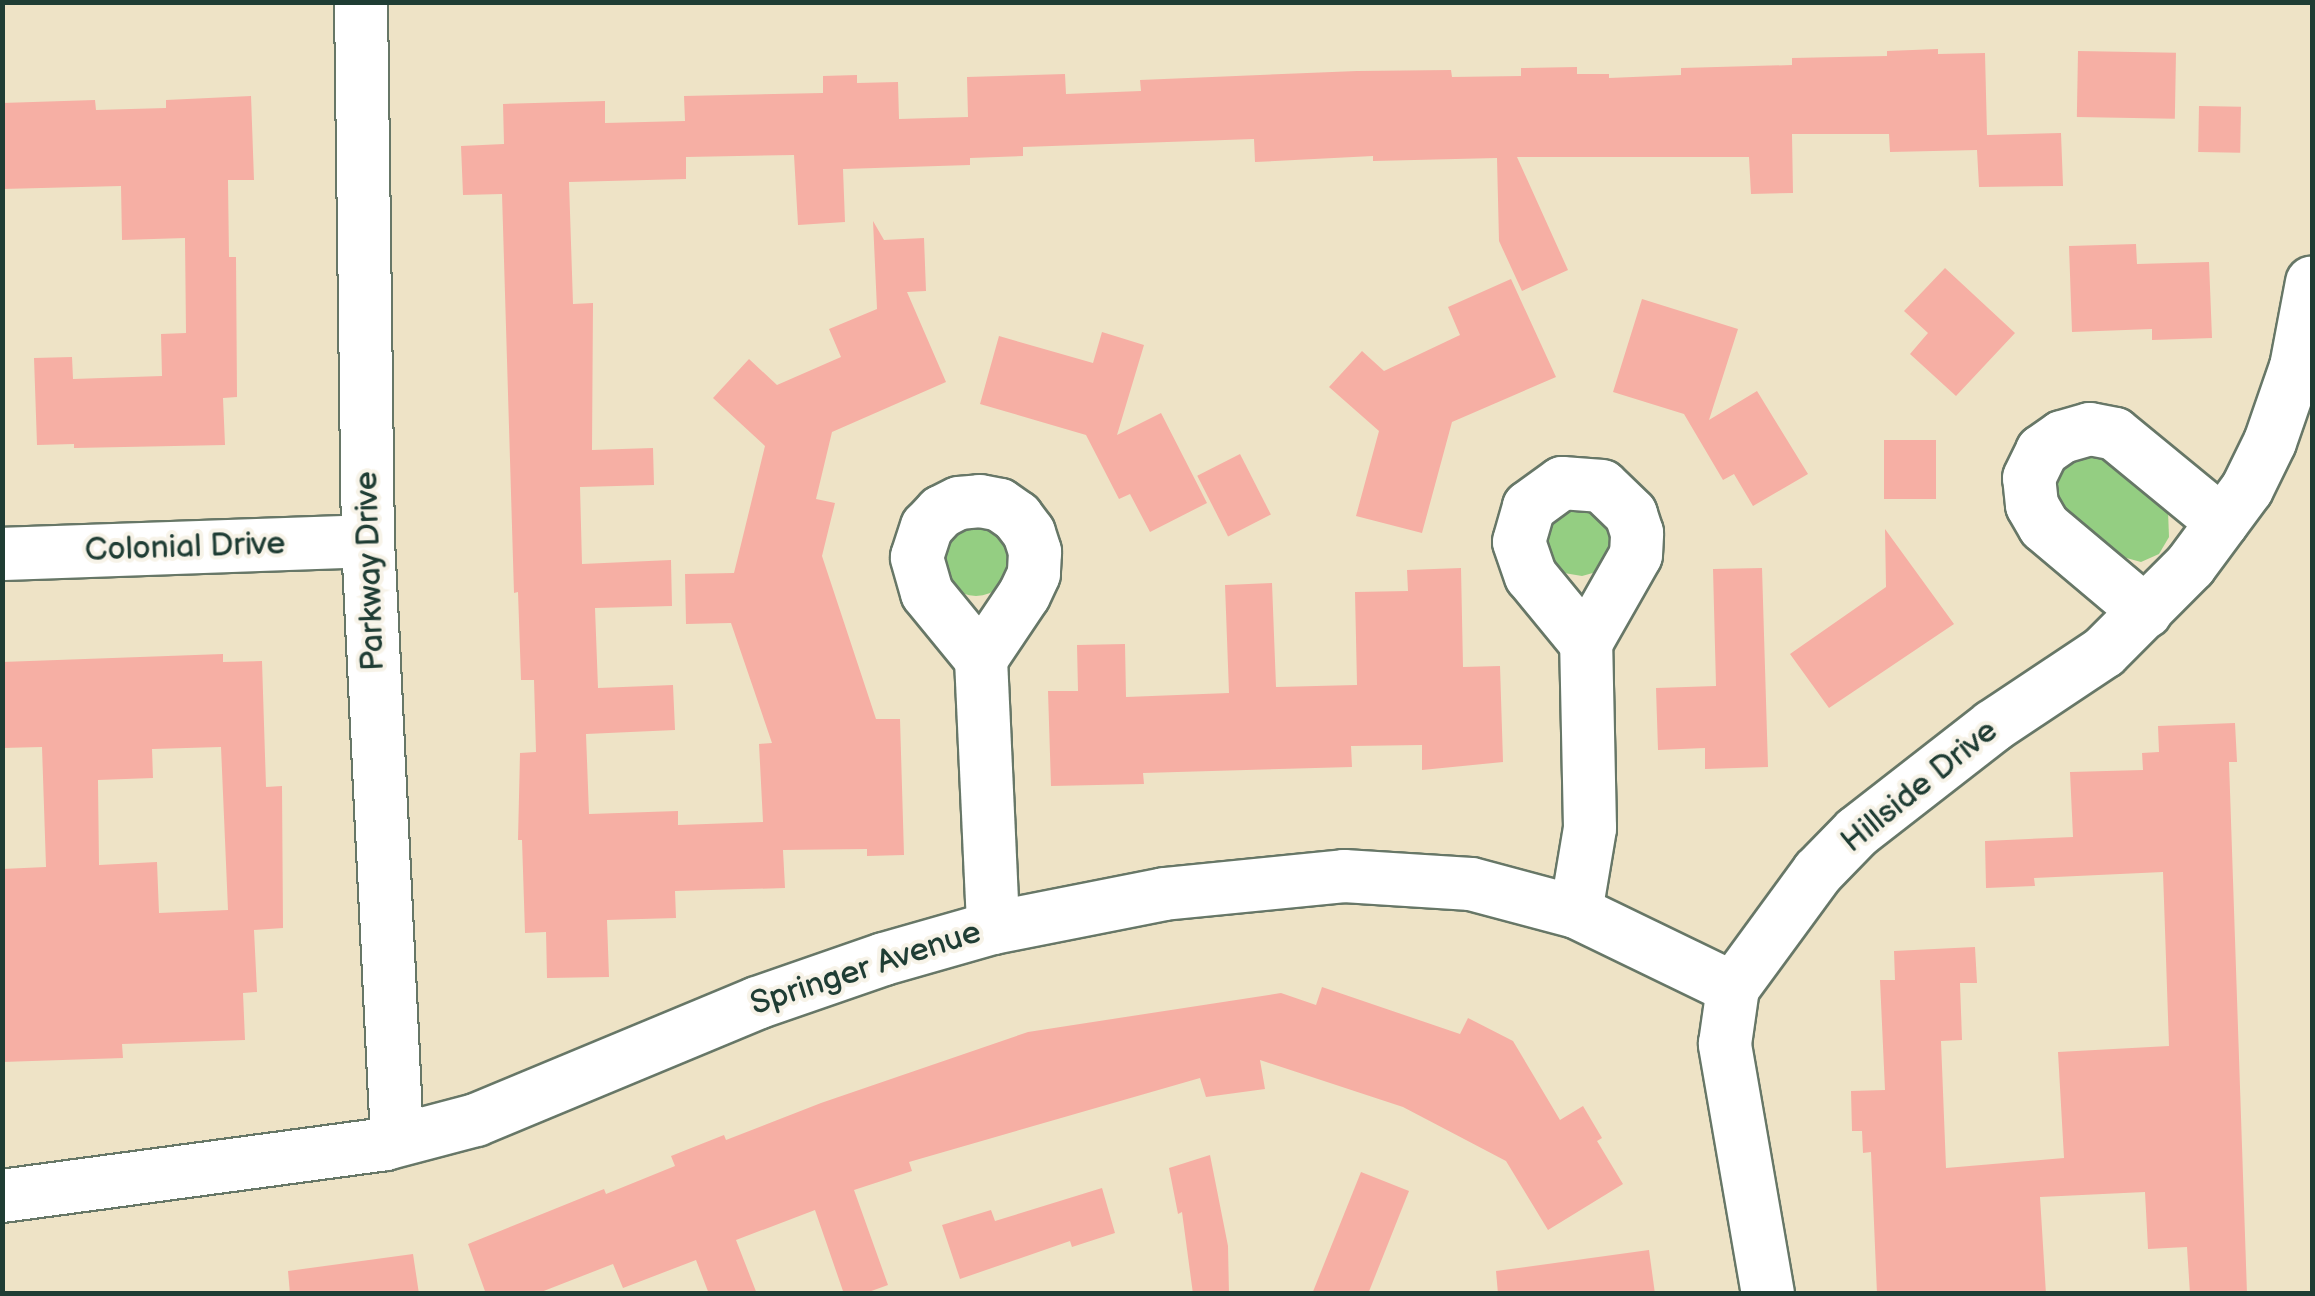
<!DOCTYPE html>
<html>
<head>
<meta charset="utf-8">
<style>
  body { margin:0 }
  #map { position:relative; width:2315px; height:1296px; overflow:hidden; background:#eee3c6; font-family:"Balsamiq Sans",sans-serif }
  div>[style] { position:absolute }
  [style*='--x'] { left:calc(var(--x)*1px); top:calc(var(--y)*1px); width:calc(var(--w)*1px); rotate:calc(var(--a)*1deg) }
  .green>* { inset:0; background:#94ce82 }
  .round { border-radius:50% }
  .building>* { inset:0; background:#f6afa4; transform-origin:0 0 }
  .roads { filter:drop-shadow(2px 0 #677767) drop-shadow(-2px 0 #677767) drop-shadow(0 2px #677767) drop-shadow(0 -2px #677767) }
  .street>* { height:52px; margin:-26px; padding:0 26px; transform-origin:26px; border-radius:26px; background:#fff }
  span { translate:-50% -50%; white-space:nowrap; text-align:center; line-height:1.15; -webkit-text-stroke:8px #f7f3e8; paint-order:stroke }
  .street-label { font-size:32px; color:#1f3d34 }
  .frame { position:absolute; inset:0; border:5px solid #1f3d34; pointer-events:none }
</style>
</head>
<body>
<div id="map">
  <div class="green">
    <i style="clip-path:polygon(2102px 452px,2168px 511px,2169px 537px,2159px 554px,2141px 562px,2112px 554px,2052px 497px,2062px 460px)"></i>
    <i style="clip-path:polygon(1563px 506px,1606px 513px,1617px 542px,1600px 571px,1582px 576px,1564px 573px,1550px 562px,1544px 529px)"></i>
    <i class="round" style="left:941px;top:526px;width:70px;height:70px"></i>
  </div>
  <div class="building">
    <i style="clip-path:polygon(1938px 49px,1938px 54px,1985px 53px,1987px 135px,2061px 133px,2063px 186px,1979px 187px,1977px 150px,1890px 152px,1889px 134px,1792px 134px,1793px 193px,1751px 194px,1749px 157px,1517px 157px,1568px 270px,1522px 291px,1499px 241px,1497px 158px,1373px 161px,1373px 156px,1255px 162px,1254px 139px,1023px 147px,1023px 156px,970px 158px,970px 165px,843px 169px,845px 222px,798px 225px,794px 155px,686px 157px,686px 179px,569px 182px,573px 304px,593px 303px,592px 450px,653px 448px,654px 485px,580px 487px,582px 564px,671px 560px,672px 606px,595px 608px,598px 688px,673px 685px,675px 730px,586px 734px,589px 814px,678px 811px,678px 825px,763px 822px,759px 744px,772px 743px,731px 623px,686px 624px,685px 574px,734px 573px,765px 446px,713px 398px,749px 359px,777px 385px,841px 357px,829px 329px,877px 309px,873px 221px,884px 240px,924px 238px,926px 291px,907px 292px,946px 382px,832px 432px,816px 499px,835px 503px,822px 556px,876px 719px,900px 719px,904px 855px,867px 856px,867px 849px,783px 850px,785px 888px,675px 891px,676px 918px,607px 920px,609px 977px,547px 978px,546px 932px,525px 933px,522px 840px,518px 840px,520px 753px,536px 752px,534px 680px,521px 680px,518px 592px,514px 593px,502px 194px,463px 195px,461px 146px,504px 144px,503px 104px,605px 101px,605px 123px,685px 121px,684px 96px,823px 93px,823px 76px,857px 75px,857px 83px,898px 82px,899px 119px,968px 117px,967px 77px,1065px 74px,1066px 94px,1141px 91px,1140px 80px,1357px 71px,1451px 70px,1452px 77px,1521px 76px,1521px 68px,1577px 67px,1577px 74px,1609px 74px,1609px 78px,1681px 75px,1681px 68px,1792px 65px,1792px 58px,1887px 56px,1887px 51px)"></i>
    <i style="left:2078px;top:51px;width:98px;height:66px;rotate:1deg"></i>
    <i style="clip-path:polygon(251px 96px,254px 180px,228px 180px,229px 257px,236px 257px,237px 397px,223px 398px,225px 445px,74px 448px,74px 444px,37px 445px,34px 358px,72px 357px,73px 379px,162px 376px,161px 334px,186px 333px,185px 238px,122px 240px,121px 186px,2px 189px,2px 103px,95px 100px,96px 110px,166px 108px,166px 100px)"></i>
    <i style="left:2199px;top:106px;width:42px;height:46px;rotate:1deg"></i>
    <i style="clip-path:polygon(2136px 244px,2137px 264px,2209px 262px,2212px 338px,2152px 340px,2152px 329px,2072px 332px,2069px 246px)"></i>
    <i style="clip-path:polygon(1945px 268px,2015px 333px,1956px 396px,1910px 354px,1928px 333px,1904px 311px)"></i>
    <i style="clip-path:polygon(1511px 279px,1556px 377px,1452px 422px,1422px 533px,1356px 516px,1379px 431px,1329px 387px,1362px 351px,1384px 371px,1460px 335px,1448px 307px)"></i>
    <i style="clip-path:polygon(1642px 299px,1738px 329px,1709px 420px,1757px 391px,1808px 474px,1753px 506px,1734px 474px,1723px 480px,1684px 414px,1613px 392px)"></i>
    <i style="clip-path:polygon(1102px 332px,1144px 345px,1117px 435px,1161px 413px,1207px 503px,1150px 532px,1130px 494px,1119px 499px,1086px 435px,980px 404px,999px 336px,1093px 363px)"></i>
    <i style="left:1936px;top:440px;width:59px;height:52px;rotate:90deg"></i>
    <i style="left:1240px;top:454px;width:68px;height:48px;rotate:63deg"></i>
    <i style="clip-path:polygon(1885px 529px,1954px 624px,1829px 708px,1790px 654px,1886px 587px)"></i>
    <i style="clip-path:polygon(1461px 568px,1463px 667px,1500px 666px,1503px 762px,1422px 770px,1422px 745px,1351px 746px,1352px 767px,1143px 773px,1144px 784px,1051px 786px,1048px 691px,1078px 691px,1077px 645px,1125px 644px,1126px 697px,1229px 693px,1225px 585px,1272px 583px,1276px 687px,1357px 685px,1355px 592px,1408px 591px,1407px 570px)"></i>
    <i style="clip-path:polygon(1762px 568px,1768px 767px,1705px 769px,1705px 748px,1658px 750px,1656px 688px,1716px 686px,1713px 569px)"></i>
    <i style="clip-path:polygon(evenodd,223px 654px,223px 662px,262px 661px,266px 787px,282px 786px,283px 928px,254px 930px,257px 992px,243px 993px,245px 1040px,122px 1044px,123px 1058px,2px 1062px,2px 869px,46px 867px,42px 747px,2px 748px,2px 662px,223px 654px,221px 747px,228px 910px,159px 913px,157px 862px,99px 865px,98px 780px,153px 778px,152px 749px,221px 747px)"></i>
    <i style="clip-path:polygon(2235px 723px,2237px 762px,2229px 762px,2247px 1294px,2190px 1294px,2187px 1247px,2148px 1249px,2145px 1192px,2040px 1197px,2046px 1294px,1877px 1294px,1871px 1152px,1863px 1153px,1862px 1131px,1852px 1131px,1851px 1091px,1885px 1090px,1880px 980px,1895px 980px,1894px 951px,1975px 947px,1977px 983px,1960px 983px,1962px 1040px,1941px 1041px,1946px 1168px,2064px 1158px,2058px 1052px,2169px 1046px,2163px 872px,2034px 878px,2035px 886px,1986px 888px,1985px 841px,2073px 837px,2070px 772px,2143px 770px,2142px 753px,2159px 752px,2158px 726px)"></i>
    <i style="clip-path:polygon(1322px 987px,1460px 1034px,1468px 1018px,1513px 1041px,1560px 1120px,1583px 1106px,1602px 1138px,1597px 1141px,1623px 1184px,1548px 1230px,1506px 1161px,1403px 1107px,1260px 1060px,1265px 1089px,1206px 1097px,1200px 1078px,909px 1162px,912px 1171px,854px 1190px,888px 1285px,863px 1294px,844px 1294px,815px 1210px,736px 1240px,757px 1294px,709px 1294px,696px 1260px,623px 1288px,613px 1264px,536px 1294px,486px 1294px,468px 1244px,604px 1189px,606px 1194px,675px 1166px,671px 1156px,724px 1135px,726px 1140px,821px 1103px,1028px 1032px,1281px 993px,1316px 1005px)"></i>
    <i style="clip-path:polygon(1210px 1155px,1228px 1246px,1229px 1294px,1193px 1294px,1182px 1212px,1178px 1214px,1169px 1168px)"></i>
    <i style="clip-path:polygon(1361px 1172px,1409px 1191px,1368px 1294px,1312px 1294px)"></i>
    <i style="clip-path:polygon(1102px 1188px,1115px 1233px,1072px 1247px,1070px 1241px,960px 1279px,942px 1225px,991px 1210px,995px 1221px)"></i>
    <i style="clip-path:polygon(1649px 1250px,1655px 1294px,1498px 1294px,1496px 1271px)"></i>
    <i style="clip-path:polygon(413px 1254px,419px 1294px,290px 1294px,288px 1271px)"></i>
  </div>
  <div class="roads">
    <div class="street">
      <i style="--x:361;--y:2;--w:539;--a:89.26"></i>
      <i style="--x:368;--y:541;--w:599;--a:87.22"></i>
      <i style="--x:2;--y:554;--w:366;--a:-2"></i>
      <i style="--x:2146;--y:612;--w:133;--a:-139.9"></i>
      <i style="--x:2044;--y:526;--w:24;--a:-120"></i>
      <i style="--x:2032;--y:505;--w:27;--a:-96"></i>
      <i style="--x:2029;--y:478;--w:30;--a:-64"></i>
      <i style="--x:2042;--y:451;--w:24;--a:-35"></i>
      <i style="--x:2062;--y:437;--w:29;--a:-16"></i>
      <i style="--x:2090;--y:429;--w:25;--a:11"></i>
      <i style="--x:2115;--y:434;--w:139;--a:39.4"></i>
      <i style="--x:981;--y:659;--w:85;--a:-129.3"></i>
      <i style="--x:927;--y:593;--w:37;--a:-106"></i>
      <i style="--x:917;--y:557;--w:32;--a:-72"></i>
      <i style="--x:927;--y:527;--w:21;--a:-47"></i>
      <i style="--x:941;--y:512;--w:20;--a:-27"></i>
      <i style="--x:959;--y:503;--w:21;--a:-5"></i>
      <i style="--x:980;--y:501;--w:20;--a:11"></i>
      <i style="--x:1000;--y:505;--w:21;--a:35"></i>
      <i style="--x:1017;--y:517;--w:20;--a:53"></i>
      <i style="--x:1029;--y:533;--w:20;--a:72"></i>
      <i style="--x:1035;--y:552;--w:22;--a:93"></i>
      <i style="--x:1034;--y:574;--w:23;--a:115"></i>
      <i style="--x:1024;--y:595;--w:77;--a:123.9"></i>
      <i style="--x:981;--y:659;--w:269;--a:87.4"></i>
      <i style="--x:1576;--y:912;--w:85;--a:-80.5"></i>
      <i style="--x:1590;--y:828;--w:185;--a:-91.2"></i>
      <i style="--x:1586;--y:643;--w:101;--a:-60.4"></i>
      <i style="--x:1636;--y:555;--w:22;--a:-87"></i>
      <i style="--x:1637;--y:533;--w:20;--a:-108"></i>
      <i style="--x:1631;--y:514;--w:40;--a:-136"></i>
      <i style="--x:1602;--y:486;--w:40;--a:-175.7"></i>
      <i style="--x:1562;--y:483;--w:41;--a:144"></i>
      <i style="--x:1529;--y:507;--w:36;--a:106"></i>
      <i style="--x:1519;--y:542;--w:36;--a:71"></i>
      <i style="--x:1531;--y:576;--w:87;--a:50.6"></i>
      <i style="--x:2;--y:1196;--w:387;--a:-7.7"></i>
      <i style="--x:385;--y:1144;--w:94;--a:-14.8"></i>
      <i style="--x:476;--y:1120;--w:304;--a:-22.6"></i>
      <i style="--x:757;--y:1003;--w:134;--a:-19.1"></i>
      <i style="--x:884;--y:959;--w:113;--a:-15.9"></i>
      <i style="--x:993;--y:928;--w:174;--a:-11.2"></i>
      <i style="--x:1164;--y:894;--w:181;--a:-5.7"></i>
      <i style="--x:1344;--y:876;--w:127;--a:3.6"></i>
      <i style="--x:1471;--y:884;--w:109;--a:14.9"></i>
      <i style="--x:1576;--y:912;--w:174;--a:25.8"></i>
      <i style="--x:1768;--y:1294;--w:254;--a:-99.8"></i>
      <i style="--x:1725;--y:1044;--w:57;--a:-81.9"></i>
      <i style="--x:1733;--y:988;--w:144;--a:-53.8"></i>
      <i style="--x:1818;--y:872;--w:56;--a:-45.7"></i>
      <i style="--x:1857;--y:832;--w:172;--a:-37.9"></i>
      <i style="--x:1993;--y:726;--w:133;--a:-33.7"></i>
      <i style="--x:2104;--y:652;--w:122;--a:-45"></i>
      <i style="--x:2190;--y:566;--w:96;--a:-53.5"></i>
      <i style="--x:2247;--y:489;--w:52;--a:-63.9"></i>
      <i style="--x:2270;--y:442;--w:79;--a:-70.9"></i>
      <i style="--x:2296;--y:367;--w:86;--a:-79.3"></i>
    </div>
  </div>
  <div class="street-label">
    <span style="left:185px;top:548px;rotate:-2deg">Colonial Drive</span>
    <span style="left:371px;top:571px;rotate:-92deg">Parkway Drive</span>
    <span style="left:1920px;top:787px;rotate:-39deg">Hillside Drive</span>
    <span style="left:866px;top:969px;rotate:-18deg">Springer Avenue</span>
  </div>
  <div class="frame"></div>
</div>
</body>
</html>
